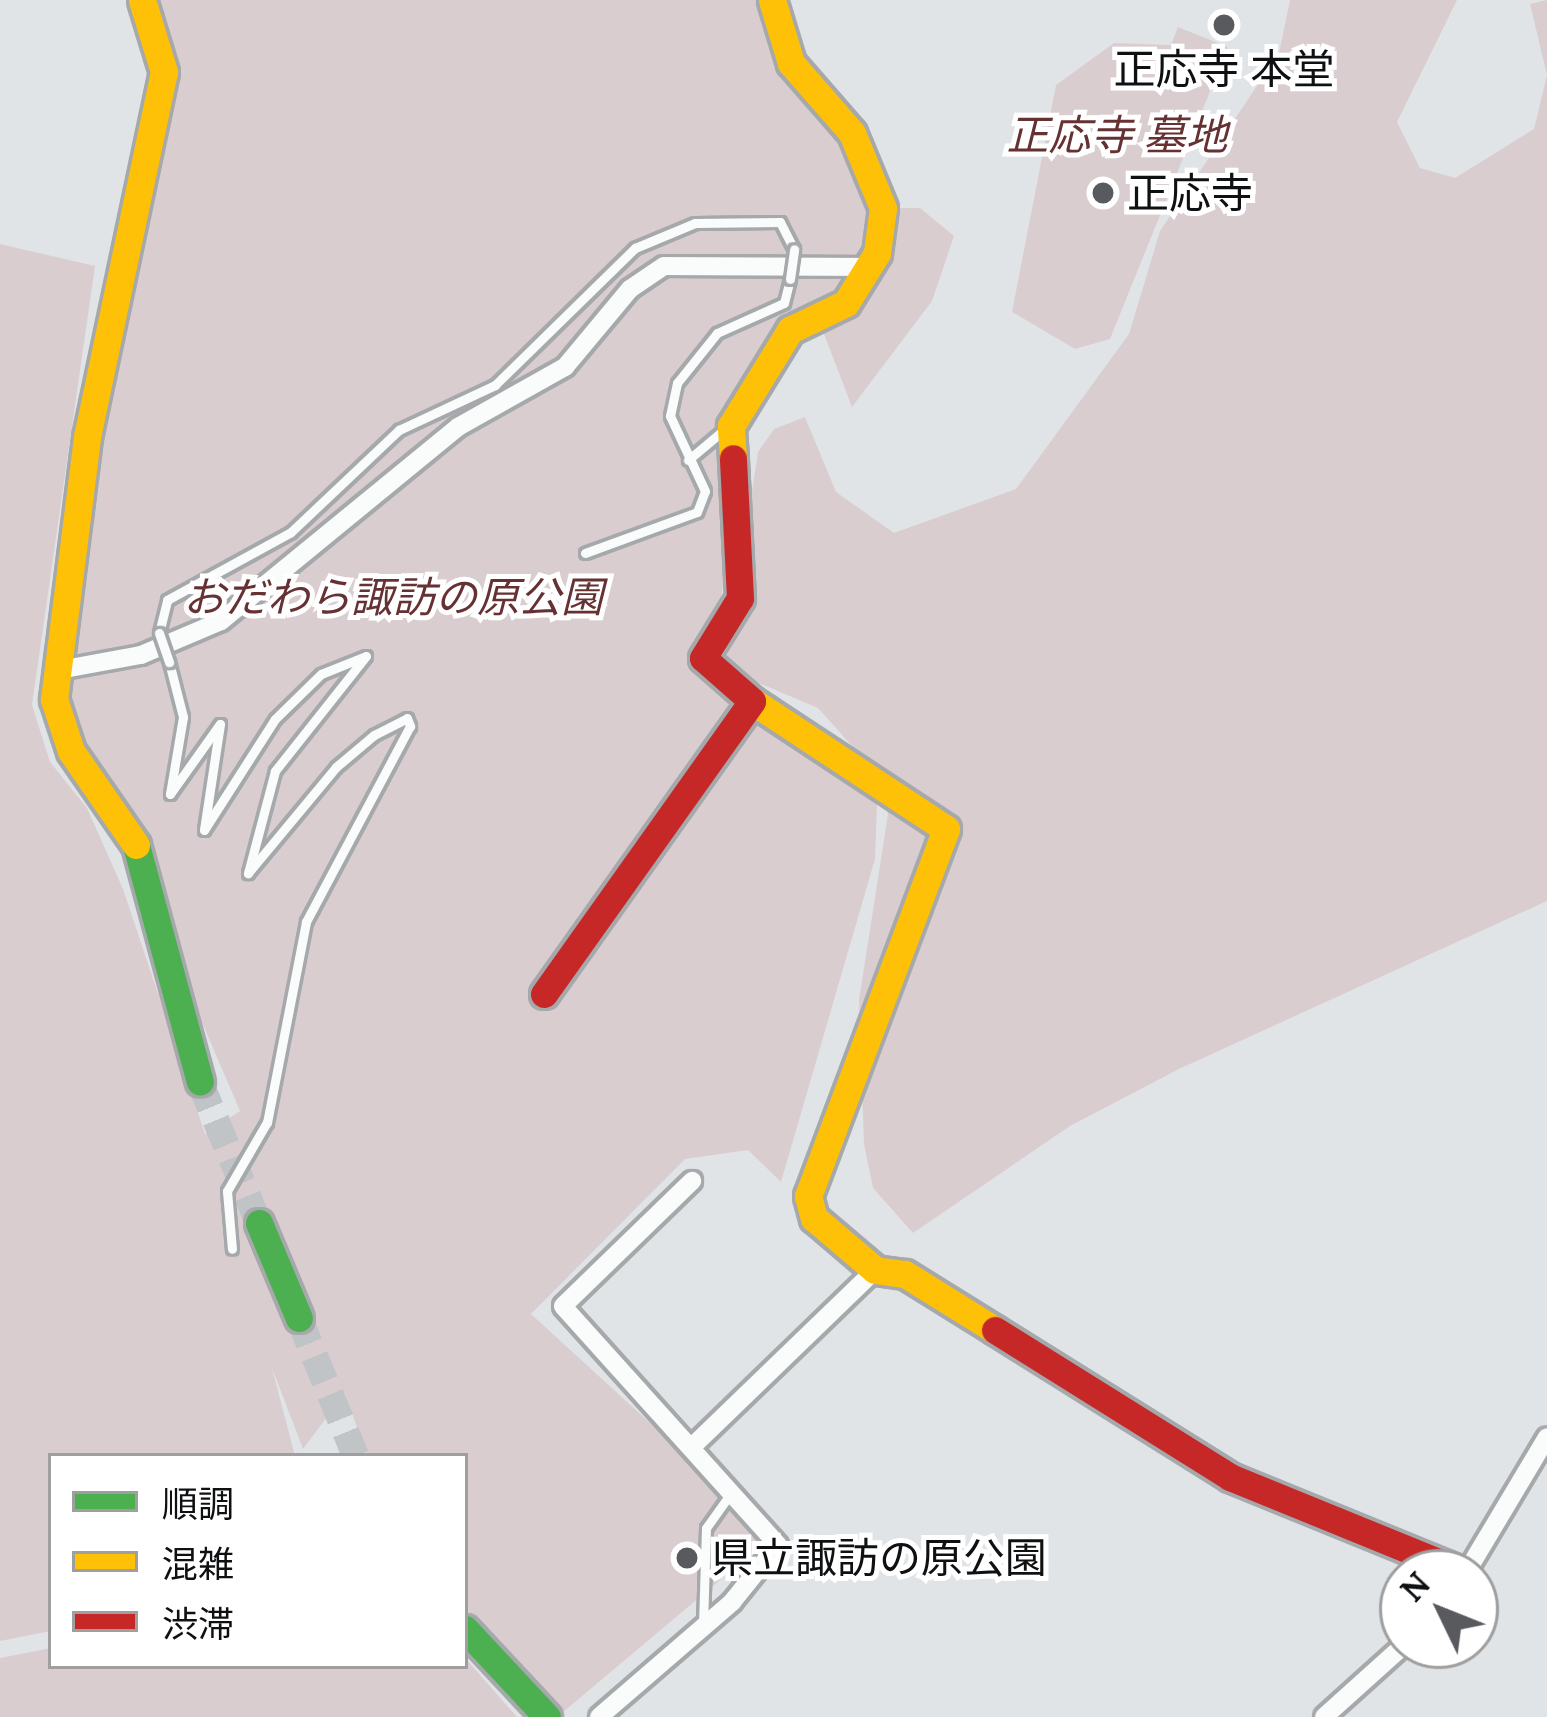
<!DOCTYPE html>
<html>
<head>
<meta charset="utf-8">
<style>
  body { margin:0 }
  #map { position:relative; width:1547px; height:1717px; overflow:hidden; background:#e1e4e7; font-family:Lora,"Noto Sans JP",serif }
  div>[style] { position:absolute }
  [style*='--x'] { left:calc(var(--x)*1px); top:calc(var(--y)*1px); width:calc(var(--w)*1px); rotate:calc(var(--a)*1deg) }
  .green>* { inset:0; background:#dacdcf }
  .secondary-tunnel>* { height:27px; margin-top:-13.5px; transform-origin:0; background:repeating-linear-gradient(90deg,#c1c4c7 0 27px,transparent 0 41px) }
  .roads { filter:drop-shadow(3px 0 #a6a9ab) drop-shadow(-3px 0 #a6a9ab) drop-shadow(0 3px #a6a9ab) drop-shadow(0 -3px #a6a9ab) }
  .lane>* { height:9px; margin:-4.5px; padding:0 4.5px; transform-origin:4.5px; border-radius:4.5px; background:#fafbfb }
  .street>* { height:18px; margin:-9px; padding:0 9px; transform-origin:9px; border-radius:9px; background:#fafbfb }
  .fast>* { height:27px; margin:-13.5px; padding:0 13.5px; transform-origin:13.5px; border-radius:13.5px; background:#4caf50 }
  .slow>* { height:27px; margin:-13.5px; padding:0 13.5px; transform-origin:13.5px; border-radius:13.5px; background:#ffc107 }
  .jam>* { height:27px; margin:-13.5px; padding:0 13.5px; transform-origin:13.5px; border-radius:13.5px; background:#c62828 }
  .bridges { filter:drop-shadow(3px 0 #a6a9ab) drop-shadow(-3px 0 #a6a9ab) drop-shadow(0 3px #a6a9ab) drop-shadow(0 -3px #a6a9ab) }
  .lane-bridge>* { height:9px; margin:-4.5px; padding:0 4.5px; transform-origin:4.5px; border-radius:4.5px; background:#fafbfb }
  .dots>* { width:33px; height:33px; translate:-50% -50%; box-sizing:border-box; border:6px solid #fff; border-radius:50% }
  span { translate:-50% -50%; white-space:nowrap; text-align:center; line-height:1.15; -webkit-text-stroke:10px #fff; paint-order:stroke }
  .poi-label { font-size:42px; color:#0e1012 }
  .left { translate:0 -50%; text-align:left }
  .park-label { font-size:42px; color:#653133; font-style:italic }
  .legend { position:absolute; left:48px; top:1453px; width:420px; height:216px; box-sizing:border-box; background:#fff; border:3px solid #9f9fa0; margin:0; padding:15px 21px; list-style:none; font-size:36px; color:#0e1012 }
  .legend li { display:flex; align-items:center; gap:24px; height:60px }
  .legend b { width:60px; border:3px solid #9f9fa0 }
  .north { position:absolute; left:1379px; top:1549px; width:120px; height:120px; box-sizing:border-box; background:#fff; border:3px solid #9f9fa0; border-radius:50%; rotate:313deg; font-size:33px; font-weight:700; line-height:48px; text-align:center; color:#0e1012 }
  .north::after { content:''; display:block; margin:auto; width:42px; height:54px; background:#585a5d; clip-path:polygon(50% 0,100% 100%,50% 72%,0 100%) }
</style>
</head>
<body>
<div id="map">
  <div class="green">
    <i style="clip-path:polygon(158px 0,760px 0,784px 74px,833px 123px,874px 208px,920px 208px,954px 236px,932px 301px,852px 407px,814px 308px,751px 392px,711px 668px,741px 690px,774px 694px,834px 740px,877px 804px,875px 859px,781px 1182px,748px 1150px,685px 1159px,531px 1314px,757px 1521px,764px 1543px,562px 1713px,465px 1608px,465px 1456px,367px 1456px,345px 1393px,303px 1449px,272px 1368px,295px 1456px,51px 1456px,51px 1631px,0 1641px,0 244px,95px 266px,32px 705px,50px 762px,87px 808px,123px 889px,205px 1134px,240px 1111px,65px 702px,69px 556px,170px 77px)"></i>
    <i style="clip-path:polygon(1290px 0,1457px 0,1397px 122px,1420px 168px,1455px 178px,1534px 129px,1547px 75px,1530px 4px,1547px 0,1547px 901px,1179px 1069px,1070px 1126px,913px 1233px,873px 1188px,864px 1144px,859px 1000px,888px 814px,878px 775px,818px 708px,733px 672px,727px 656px,758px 452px,774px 429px,805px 417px,836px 492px,894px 533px,1016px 489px,1129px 334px,1160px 231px,1279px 53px)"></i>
    <i style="clip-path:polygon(1178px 27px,1228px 47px,1110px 339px,1075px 349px,1012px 312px,1056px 85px,1114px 43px,1171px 45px)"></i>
    <i style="clip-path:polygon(51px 1648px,51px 1666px,465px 1658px,517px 1717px,0 1717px,0 1658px)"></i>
  </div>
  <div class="secondary-tunnel">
    <i style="--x:200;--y:1082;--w:153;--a:67.3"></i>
    <i style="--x:299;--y:1318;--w:149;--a:67.6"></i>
  </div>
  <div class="roads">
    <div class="lane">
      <i style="--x:688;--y:460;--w:48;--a:-40"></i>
      <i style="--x:585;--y:553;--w:119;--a:-20.1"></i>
      <i style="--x:697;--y:512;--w:22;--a:-69"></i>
      <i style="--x:705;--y:491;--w:83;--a:-115"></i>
      <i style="--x:670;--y:416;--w:34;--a:-78"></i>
      <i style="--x:677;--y:383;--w:64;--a:-51.3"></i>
      <i style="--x:717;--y:333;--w:73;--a:-24.1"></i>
      <i style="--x:784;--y:303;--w:25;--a:-76"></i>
      <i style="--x:159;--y:633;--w:34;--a:-76"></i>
      <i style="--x:167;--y:600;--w:141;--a:-28.7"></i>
      <i style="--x:291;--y:532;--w:149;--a:-43.4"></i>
      <i style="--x:399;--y:430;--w:106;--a:-25.1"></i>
      <i style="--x:495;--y:385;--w:196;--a:-44.4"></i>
      <i style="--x:635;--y:248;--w:65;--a:-22.6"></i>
      <i style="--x:695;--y:223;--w:85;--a:-0.7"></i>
      <i style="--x:780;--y:222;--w:30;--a:63"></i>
      <i style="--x:169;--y:662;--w:57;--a:75.7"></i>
      <i style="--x:183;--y:717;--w:78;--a:99.6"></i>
      <i style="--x:170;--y:794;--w:86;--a:-54.5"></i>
      <i style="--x:220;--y:724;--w:107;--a:98.6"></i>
      <i style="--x:204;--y:830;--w:132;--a:-57.4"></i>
      <i style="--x:275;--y:719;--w:64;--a:-44.4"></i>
      <i style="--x:321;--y:674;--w:48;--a:-21.8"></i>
      <i style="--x:366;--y:656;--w:147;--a:128.4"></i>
      <i style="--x:275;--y:771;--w:106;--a:104.8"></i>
      <i style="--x:248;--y:873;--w:138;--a:-50.3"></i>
      <i style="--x:336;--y:767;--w:50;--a:-40.1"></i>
      <i style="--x:374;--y:735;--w:37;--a:-27"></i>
      <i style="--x:407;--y:718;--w:9;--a:69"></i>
      <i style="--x:410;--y:726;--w:222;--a:118"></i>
      <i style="--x:306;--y:922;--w:204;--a:101"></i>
      <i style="--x:267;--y:1122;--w:80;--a:120.1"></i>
      <i style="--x:227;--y:1191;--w:58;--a:85.1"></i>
      <i style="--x:703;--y:1624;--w:96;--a:-88.2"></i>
      <i style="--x:706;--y:1528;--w:43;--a:-54.5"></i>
    </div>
    <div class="street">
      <i style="--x:59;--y:670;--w:83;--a:-10.4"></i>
      <i style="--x:141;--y:655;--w:87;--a:-23"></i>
      <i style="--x:221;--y:621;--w:306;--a:-39.3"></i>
      <i style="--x:458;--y:427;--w:123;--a:-29.3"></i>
      <i style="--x:565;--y:367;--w:102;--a:-50.2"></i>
      <i style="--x:630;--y:289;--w:41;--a:-34.1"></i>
      <i style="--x:664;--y:266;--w:204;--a:0.3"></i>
      <i style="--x:697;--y:1442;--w:248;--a:-44"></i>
      <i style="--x:1466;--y:1573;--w:158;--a:-59.2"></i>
      <i style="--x:599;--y:1717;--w:176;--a:-40.8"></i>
      <i style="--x:732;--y:1602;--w:73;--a:-51.1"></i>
      <i style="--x:778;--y:1545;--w:321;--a:-132"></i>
      <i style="--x:563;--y:1306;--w:180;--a:-44.1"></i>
      <i style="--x:1324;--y:1717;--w:108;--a:-42"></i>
    </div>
    <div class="fast">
      <i style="--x:136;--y:845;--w:245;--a:74.9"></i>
      <i style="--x:259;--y:1223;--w:103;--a:67.2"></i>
      <i style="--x:465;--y:1629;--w:120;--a:47"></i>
    </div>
    <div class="slow">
      <i style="--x:733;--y:458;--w:32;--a:-94"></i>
      <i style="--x:731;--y:426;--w:113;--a:-58.4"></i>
      <i style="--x:790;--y:330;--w:62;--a:-25.7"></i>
      <i style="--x:846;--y:303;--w:59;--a:-58.2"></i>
      <i style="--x:877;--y:253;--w:45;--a:-82.4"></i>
      <i style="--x:883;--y:208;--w:81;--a:-112.5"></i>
      <i style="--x:852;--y:133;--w:93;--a:-131.1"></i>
      <i style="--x:791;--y:63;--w:66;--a:-106.8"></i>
      <i style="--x:752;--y:701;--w:232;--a:33.4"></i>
      <i style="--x:946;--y:829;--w:392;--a:110.6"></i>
      <i style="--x:808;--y:1196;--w:23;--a:75"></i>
      <i style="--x:814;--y:1218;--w:80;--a:40.4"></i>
      <i style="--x:875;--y:1270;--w:30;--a:8"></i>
      <i style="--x:905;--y:1274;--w:106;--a:31.9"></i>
      <i style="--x:136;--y:845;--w:114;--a:-124.7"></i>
      <i style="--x:71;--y:751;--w:55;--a:-108.1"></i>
      <i style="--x:54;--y:699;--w:264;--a:-82.8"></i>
      <i style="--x:87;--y:437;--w:373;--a:-78.1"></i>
      <i style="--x:164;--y:72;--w:75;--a:-107"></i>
    </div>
    <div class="jam">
      <i style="--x:544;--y:994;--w:359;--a:-54.6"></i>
      <i style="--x:752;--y:701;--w:65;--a:-138.7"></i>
      <i style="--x:703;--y:658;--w:70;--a:-58.3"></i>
      <i style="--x:740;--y:598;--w:140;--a:-92.9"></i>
      <i style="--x:995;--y:1330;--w:277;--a:32"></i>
      <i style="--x:1230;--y:1477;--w:254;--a:22.2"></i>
    </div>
  </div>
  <div class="bridges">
    <div class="lane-bridge">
      <i style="--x:790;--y:279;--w:30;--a:-82"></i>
      <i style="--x:159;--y:633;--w:31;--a:71"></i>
    </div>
  </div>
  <div class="dots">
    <i style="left:1224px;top:25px;background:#585a5d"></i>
    <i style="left:1103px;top:193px;background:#585a5d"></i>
    <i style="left:687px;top:1558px;background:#585a5d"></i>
  </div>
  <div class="poi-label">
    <span style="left:1224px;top:69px">正応寺 本堂</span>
    <span class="left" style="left:1127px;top:193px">正応寺</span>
    <span class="left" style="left:711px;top:1558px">県立諏訪の原公園</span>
  </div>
  <div class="park-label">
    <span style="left:1117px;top:135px">正応寺 墓地</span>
    <span style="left:393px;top:597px">おだわら諏訪の原公園</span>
  </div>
  <ul class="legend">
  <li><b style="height:15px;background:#4caf50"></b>順調</li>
  <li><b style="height:15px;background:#ffc107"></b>混雑</li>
  <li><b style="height:15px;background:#c62828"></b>渋滞</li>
  </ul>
  <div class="north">N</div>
</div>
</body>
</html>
